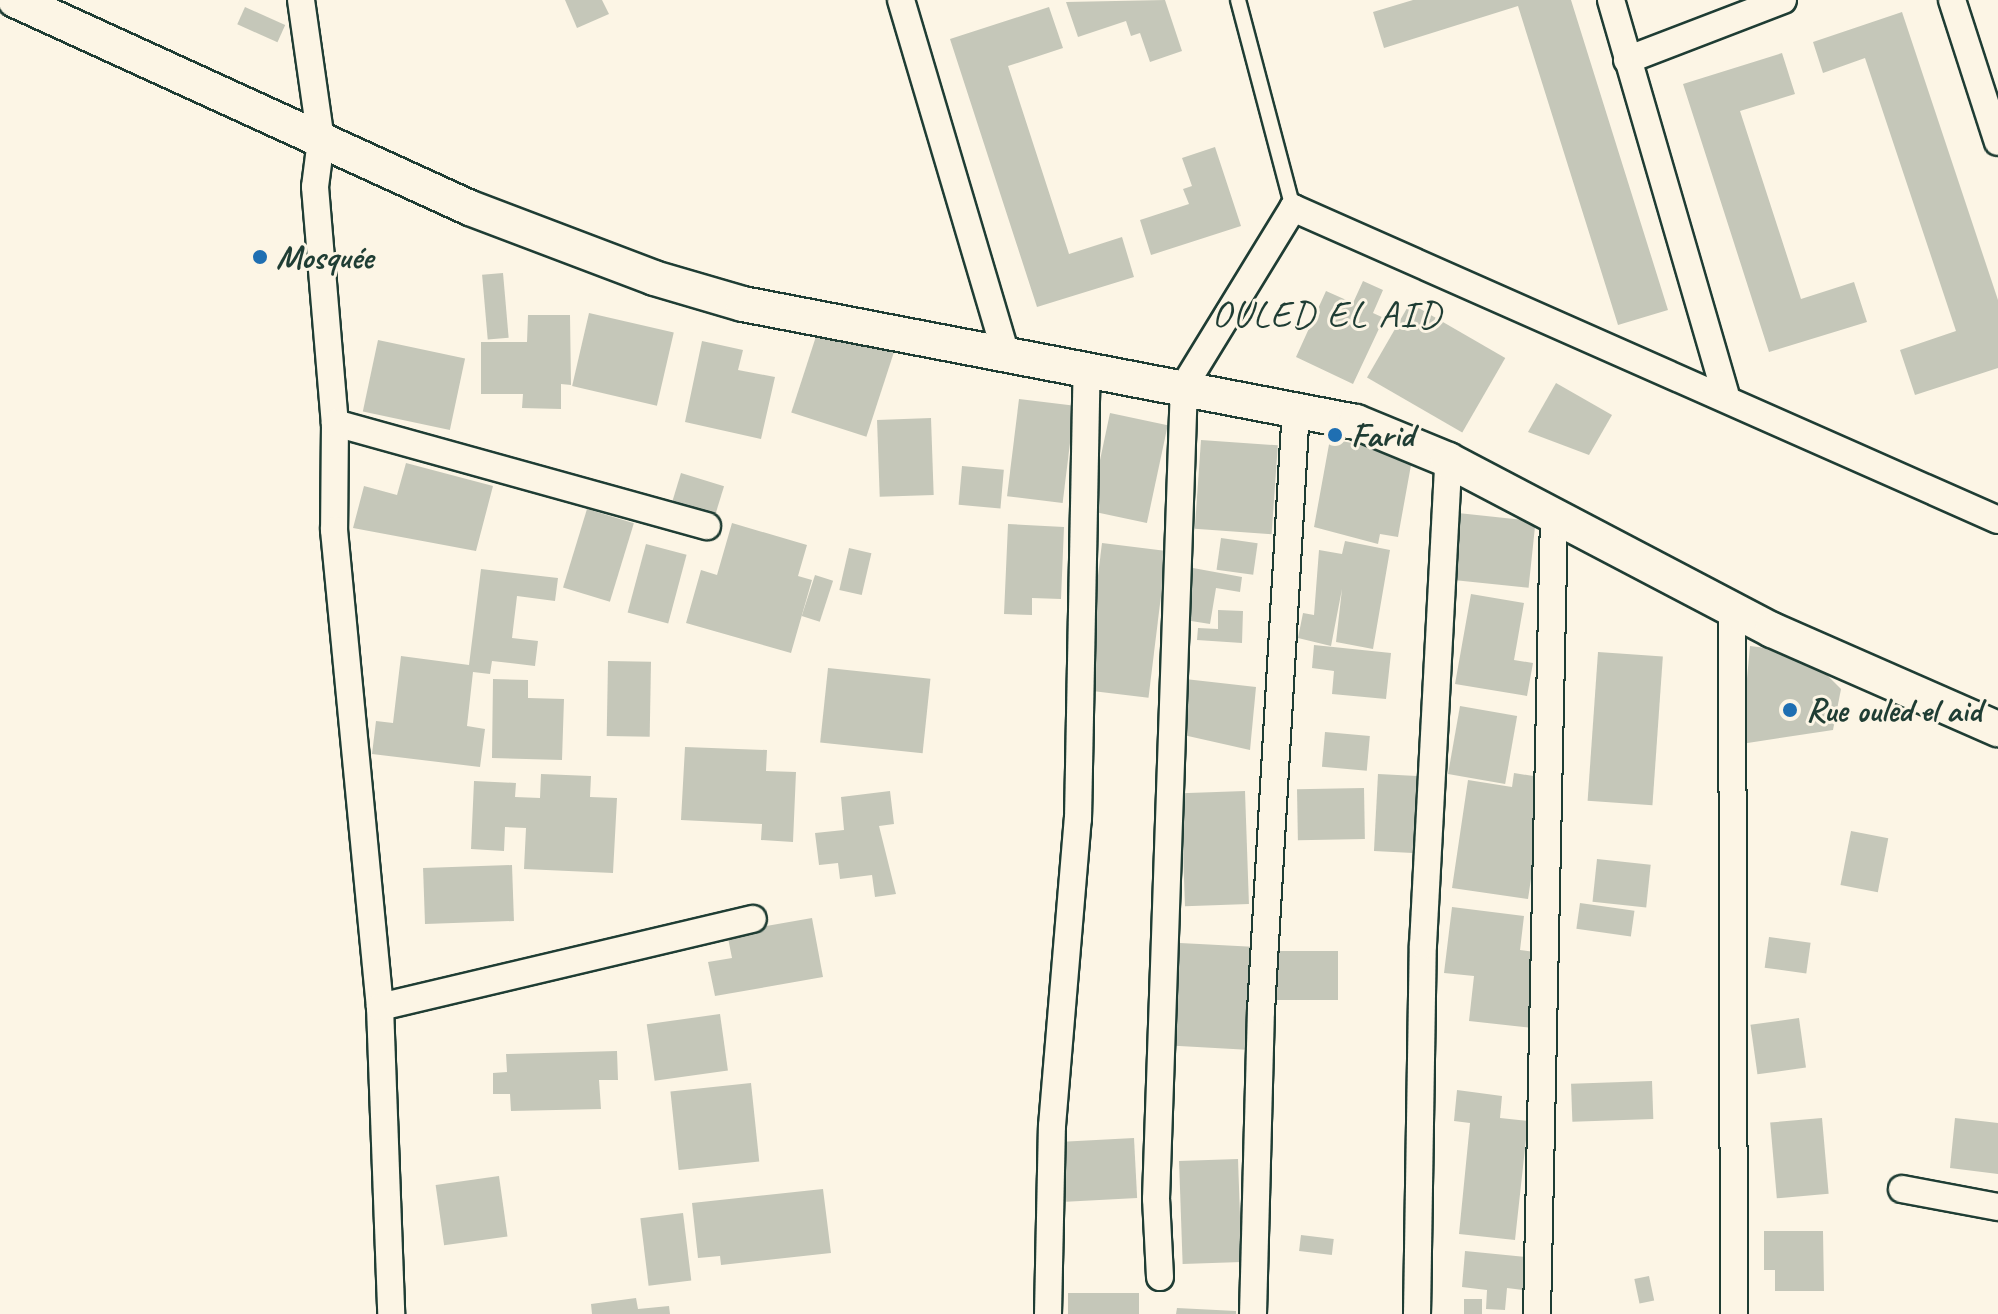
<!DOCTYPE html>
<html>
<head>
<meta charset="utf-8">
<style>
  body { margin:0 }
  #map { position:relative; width:1998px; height:1314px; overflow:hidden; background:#fcf5e5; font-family:Caveat,sans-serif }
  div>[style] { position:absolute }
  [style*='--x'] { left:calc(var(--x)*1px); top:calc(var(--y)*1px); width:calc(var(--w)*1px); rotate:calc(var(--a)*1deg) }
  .building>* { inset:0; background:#c5c7b9; transform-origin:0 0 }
  .roads { filter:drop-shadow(2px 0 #1f3d34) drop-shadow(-2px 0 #1f3d34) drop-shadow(0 2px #1f3d34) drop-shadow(0 -2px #1f3d34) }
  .service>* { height:14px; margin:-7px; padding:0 7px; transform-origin:7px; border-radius:7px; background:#fcf5e5 }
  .minor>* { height:26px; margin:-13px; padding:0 13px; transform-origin:13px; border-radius:13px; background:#fcf5e5 }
  .tertiary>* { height:34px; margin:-17px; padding:0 17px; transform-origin:17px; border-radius:17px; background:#fcf5e5 }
  .dots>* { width:22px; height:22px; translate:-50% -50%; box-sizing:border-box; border:4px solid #fcf5e5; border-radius:50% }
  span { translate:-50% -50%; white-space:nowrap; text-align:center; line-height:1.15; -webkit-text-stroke:6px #fcf5e5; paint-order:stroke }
  .poi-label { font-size:34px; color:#1f3d34; font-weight:700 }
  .left { translate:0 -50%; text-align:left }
  .quarter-label { font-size:38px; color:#1f3d34; letter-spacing:2px }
</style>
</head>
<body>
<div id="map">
  <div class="building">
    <i style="clip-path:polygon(565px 0,602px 0,609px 14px,577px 28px)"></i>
    <i style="clip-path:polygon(1165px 0,1182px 51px,1150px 62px,1140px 33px,1131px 36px,1126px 21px,1078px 37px,1066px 2px)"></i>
    <i style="clip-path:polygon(1413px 0,1571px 0,1668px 310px,1618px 325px,1518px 6px,1384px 48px,1373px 12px)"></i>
    <i style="left:245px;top:7px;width:44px;height:19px;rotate:24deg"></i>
    <i style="clip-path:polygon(1049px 7px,1063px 48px,1008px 66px,1069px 254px,1122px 237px,1134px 277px,1037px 307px,950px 39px)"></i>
    <i style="clip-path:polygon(1902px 12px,1998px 300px,1998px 368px,1915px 395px,1900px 350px,1956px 331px,1865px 58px,1823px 73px,1813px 42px)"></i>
    <i style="clip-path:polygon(1782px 53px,1795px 94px,1740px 111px,1801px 299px,1854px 282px,1867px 322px,1769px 352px,1683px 84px)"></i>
    <i style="clip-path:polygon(1215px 147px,1241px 226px,1151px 255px,1140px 220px,1189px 204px,1183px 189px,1192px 186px,1182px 158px)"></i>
    <i style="left:503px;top:273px;width:65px;height:21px;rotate:85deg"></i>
    <i style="clip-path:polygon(1363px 281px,1383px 290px,1373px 313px,1384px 318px,1353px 384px,1296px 357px,1326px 291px,1353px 303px)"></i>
    <i style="left:1410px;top:303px;width:110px;height:86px;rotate:30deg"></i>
    <i style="left:589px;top:313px;width:87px;height:75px;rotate:13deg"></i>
    <i style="clip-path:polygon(528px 315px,570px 315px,571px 385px,561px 384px,561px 409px,522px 408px,523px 394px,481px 394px,481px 342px,527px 342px)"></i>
    <i style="left:820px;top:324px;width:79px;height:93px;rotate:18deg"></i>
    <i style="left:378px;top:340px;width:89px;height:73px;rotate:12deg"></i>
    <i style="clip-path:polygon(702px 341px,743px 350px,738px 370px,775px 377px,761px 439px,685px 422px)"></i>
    <i style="clip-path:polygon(1556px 383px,1612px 415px,1589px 455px,1528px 432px)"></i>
    <i style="left:1019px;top:399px;width:56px;height:98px;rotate:7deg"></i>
    <i style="left:1110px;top:413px;width:59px;height:100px;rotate:12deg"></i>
    <i style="left:931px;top:418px;width:77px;height:54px;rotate:88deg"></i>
    <i style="clip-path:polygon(1330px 439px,1413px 454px,1398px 537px,1380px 534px,1378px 544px,1314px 527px)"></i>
    <i style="left:1201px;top:440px;width:77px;height:89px;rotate:4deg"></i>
    <i style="clip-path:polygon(406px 463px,493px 486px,476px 551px,353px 528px,364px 486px,397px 495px)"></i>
    <i style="left:962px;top:466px;width:42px;height:39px;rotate:5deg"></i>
    <i style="left:681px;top:473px;width:45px;height:37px;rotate:17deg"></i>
    <i style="left:587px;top:509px;width:49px;height:82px;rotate:17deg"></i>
    <i style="left:1458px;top:513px;width:78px;height:67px;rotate:6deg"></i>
    <i style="clip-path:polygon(732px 523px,807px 545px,798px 576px,812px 580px,791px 653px,686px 623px,701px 570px,717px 575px)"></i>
    <i style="clip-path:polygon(1008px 524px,1064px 527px,1061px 599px,1032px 598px,1032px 615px,1004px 614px)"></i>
    <i style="left:1221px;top:538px;width:37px;height:32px;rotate:8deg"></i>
    <i style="clip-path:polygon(1345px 541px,1390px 550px,1373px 649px,1336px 642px,1342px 589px,1331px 646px,1298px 638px,1303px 613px,1314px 615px,1319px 550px,1342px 554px)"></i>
    <i style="left:1102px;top:543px;width:65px;height:148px;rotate:7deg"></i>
    <i style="left:646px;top:544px;width:42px;height:71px;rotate:15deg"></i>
    <i style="left:849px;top:548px;width:23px;height:43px;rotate:13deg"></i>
    <i style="clip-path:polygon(1193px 568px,1242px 577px,1240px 592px,1216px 588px,1210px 624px,1185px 620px)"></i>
    <i style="clip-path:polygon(481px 569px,558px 578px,555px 601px,517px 596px,512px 638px,538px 641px,535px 666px,492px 661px,490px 674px,473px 672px,467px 726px,485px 729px,480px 767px,372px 754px,376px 721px,393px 723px,401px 656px,469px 665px)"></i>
    <i style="left:815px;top:575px;width:19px;height:43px;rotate:18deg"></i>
    <i style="clip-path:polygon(1471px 594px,1524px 603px,1514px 660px,1533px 663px,1527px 696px,1455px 684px)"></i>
    <i style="clip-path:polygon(1218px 610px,1243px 611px,1242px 643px,1197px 640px,1198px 628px,1218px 629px)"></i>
    <i style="clip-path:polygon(1314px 645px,1391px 653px,1386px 699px,1332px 694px,1334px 671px,1312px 668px)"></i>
    <i style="clip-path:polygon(1750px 646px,1781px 650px,1820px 668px,1841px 689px,1833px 730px,1741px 744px)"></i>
    <i style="left:1598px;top:652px;width:65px;height:149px;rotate:4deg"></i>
    <i style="left:608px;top:661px;width:43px;height:75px;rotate:1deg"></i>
    <i style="left:828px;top:668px;width:103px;height:75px;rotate:6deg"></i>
    <i style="clip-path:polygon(493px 679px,528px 680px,528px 698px,564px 699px,562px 760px,492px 758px)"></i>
    <i style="clip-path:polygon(1185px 679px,1256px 687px,1250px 750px,1179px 734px)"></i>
    <i style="left:1460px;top:706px;width:58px;height:69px;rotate:10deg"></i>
    <i style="left:1325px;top:732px;width:45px;height:35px;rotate:5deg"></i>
    <i style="clip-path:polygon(685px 747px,767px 750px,766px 771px,796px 772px,793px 842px,761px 840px,762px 824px,681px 820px)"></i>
    <i style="clip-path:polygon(1514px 773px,1546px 778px,1528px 899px,1452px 888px,1468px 780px,1512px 787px)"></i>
    <i style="clip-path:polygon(541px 774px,591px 776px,590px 797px,617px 798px,613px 873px,524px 869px,526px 828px,505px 827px,504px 851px,471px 849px,474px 781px,516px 783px,515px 797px,540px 798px)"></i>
    <i style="left:1378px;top:774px;width:39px;height:77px;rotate:3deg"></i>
    <i style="left:1364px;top:788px;width:51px;height:67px;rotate:89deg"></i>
    <i style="clip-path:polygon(890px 791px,894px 824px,879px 826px,896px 894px,875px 897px,872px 875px,840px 879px,838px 863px,819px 865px,815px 833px,844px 830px,841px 797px)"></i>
    <i style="left:1245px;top:791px;width:113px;height:64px;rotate:88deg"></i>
    <i style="left:1851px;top:831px;width:38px;height:55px;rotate:11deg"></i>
    <i style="left:1597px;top:859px;width:54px;height:43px;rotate:6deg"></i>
    <i style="left:512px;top:865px;width:56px;height:89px;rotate:88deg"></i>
    <i style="left:1580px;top:903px;width:55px;height:26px;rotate:8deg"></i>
    <i style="clip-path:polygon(1452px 907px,1524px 916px,1520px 950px,1542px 953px,1533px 1028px,1469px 1021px,1474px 976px,1444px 973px)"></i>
    <i style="clip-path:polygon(812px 918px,823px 977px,715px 996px,708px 962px,732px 958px,727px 933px)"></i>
    <i style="left:1769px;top:937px;width:42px;height:31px;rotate:8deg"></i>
    <i style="left:1180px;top:943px;width:72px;height:103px;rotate:3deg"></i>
    <i style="left:1274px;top:951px;width:64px;height:49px"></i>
    <i style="left:720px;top:1014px;width:57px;height:74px;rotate:82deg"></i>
    <i style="left:1799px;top:1018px;width:50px;height:49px;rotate:82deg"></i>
    <i style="clip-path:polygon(617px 1051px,618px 1080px,599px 1080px,601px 1109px,511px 1111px,510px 1094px,493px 1094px,493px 1073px,507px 1072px,506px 1054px)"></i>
    <i style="left:1652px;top:1081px;width:38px;height:81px;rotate:88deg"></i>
    <i style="left:751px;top:1083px;width:79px;height:81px;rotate:84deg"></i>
    <i style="clip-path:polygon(1457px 1090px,1502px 1096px,1500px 1118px,1528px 1121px,1515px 1240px,1459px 1234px,1470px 1123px,1454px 1121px)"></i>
    <i style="left:1822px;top:1118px;width:76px;height:52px;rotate:85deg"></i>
    <i style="clip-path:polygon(1955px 1118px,1998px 1123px,1998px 1174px,1950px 1168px)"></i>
    <i style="left:1134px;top:1138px;width:60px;height:71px;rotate:87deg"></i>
    <i style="left:1238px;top:1159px;width:103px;height:59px;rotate:88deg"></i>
    <i style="left:499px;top:1176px;width:61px;height:64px;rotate:82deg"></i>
    <i style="clip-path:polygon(823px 1189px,831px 1253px,721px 1265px,720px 1256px,698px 1258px,692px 1203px)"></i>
    <i style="left:683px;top:1213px;width:68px;height:43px;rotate:83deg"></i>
    <i style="clip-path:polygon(1764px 1231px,1823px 1231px,1824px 1291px,1775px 1291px,1775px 1270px,1764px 1270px)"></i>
    <i style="left:1301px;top:1235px;width:33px;height:16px;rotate:7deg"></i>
    <i style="clip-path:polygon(1465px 1251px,1526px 1257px,1523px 1290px,1507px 1288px,1505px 1310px,1486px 1309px,1487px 1290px,1462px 1287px)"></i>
    <i style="left:1649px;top:1276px;width:25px;height:15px;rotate:78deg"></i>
    <i style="left:1068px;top:1293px;width:71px;height:21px"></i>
    <i style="clip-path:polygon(636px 1298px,638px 1309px,669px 1306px,670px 1314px,592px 1314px,591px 1304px)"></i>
    <i style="left:1464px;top:1299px;width:18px;height:15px"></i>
    <i style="clip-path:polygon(1177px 1308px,1236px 1311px,1236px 1314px,1176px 1314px)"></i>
  </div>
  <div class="roads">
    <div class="service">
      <i style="--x:1238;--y:0;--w:215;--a:75.2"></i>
    </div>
    <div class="minor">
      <i style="--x:301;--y:0;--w:141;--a:81.9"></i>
      <i style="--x:321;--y:140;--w:47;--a:97.3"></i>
      <i style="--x:315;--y:187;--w:237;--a:85.2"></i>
      <i style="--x:335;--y:423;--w:107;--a:90.5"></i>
      <i style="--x:334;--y:530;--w:479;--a:84.5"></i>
      <i style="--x:380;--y:1007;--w:307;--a:87.9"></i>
      <i style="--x:901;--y:0;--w:367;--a:73.5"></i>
      <i style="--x:1611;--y:0;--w:409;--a:73.8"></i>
      <i style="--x:1952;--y:0;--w:149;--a:72.1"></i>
      <i style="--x:1627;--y:60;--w:167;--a:-21"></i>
      <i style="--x:335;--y:423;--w:386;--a:15.5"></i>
      <i style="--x:1732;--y:609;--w:705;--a:89.84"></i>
      <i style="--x:380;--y:1007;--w:383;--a:-13.3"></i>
      <i style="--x:1902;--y:1189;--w:98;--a:10.6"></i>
      <i style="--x:1160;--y:1277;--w:78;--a:-92.9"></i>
      <i style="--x:1156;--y:1199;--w:813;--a:-88.03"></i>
      <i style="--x:1184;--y:386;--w:209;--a:-58.5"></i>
      <i style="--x:1293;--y:208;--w:771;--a:23.87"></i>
      <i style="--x:1048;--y:1314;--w:188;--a:-88.8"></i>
      <i style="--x:1052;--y:1126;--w:308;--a:-85.2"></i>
      <i style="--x:1078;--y:819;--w:451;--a:-88.9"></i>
      <i style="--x:1253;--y:1314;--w:303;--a:-88.5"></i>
      <i style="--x:1261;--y:1011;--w:605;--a:-86.68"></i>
      <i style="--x:1417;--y:1314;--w:369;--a:-89.1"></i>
      <i style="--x:1423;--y:945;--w:486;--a:-87"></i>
      <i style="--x:1537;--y:1314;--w:799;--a:-88.78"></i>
    </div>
    <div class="tertiary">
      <i style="--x:15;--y:0;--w:500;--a:24.57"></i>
      <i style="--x:470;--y:208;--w:197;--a:20.8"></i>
      <i style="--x:654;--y:278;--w:93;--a:16.3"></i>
      <i style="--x:743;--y:304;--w:624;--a:10.9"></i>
      <i style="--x:1356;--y:422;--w:100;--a:22.4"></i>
      <i style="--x:1448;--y:460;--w:366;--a:27.7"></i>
      <i style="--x:1772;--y:630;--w:247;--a:23.7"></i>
    </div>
  </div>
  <div class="dots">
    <i style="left:260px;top:257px;background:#1f6fb2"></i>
    <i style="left:1335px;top:435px;background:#1f6fb2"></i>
    <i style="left:1790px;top:710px;background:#1f6fb2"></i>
  </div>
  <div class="poi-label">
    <span class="left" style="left:276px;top:257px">Mosquée</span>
    <span class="left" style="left:1351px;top:435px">Farid</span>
    <span class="left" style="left:1806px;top:710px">Rue ouled el aid</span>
  </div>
  <div class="quarter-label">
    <span style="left:1327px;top:314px">OULED EL AID</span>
  </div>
</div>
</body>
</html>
